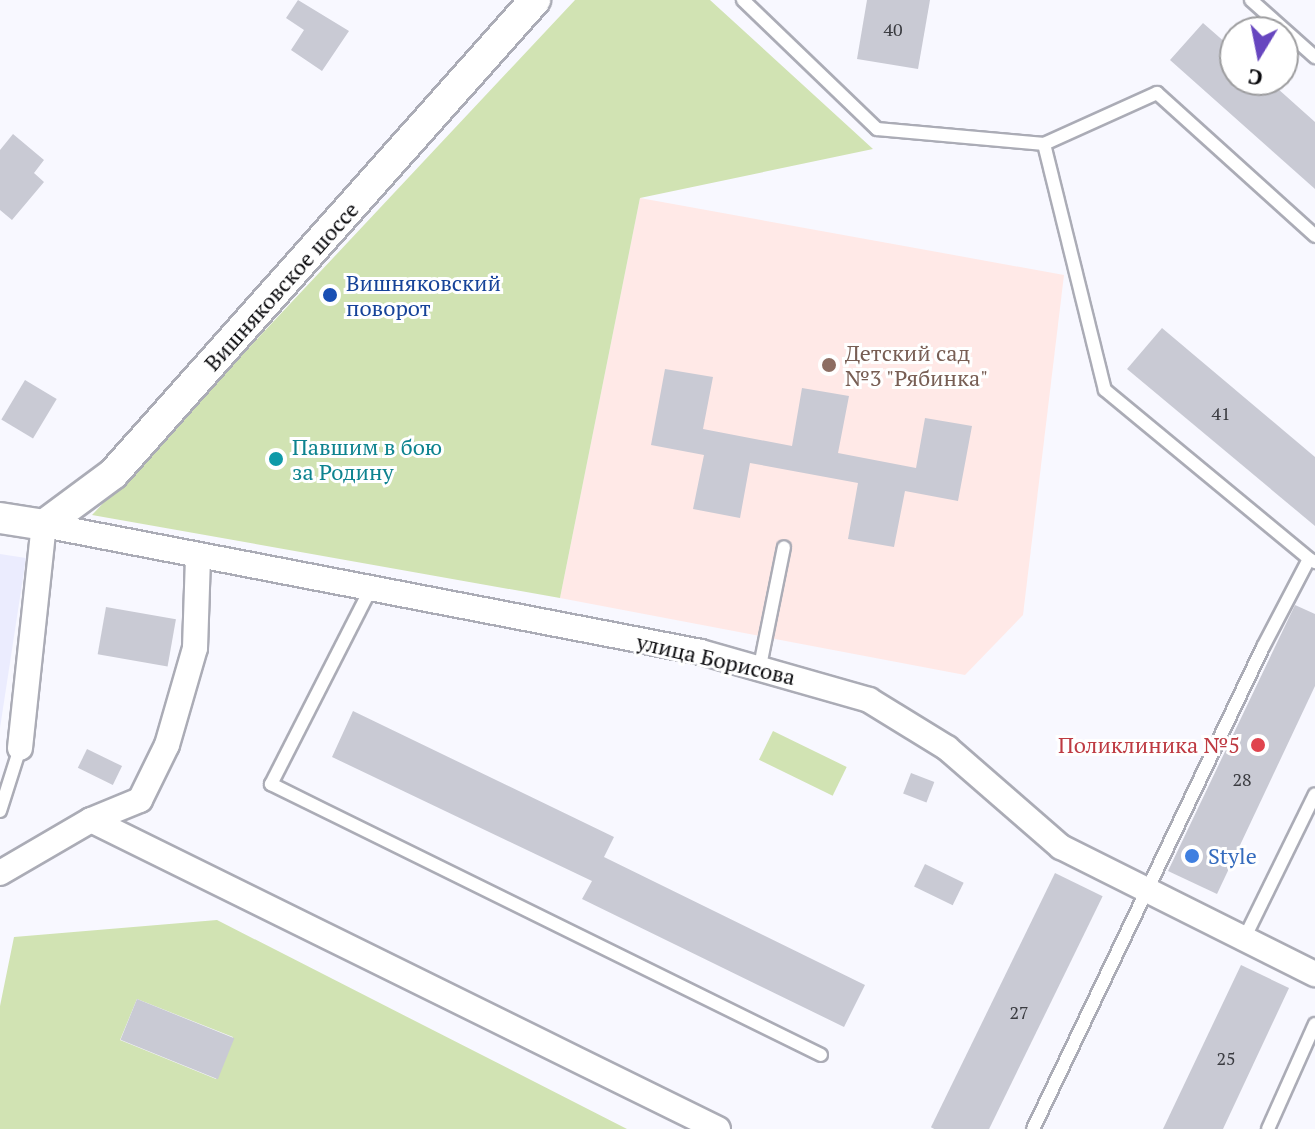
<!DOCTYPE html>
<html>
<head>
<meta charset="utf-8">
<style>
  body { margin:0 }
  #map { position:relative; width:1315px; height:1129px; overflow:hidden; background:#f8f8ff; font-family:"PT Serif",serif }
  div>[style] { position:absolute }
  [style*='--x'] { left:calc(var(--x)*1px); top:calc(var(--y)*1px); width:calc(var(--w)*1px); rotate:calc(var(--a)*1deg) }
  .built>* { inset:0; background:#ebecfe }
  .education>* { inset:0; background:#ffe9e7 }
  .green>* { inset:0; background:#d1e3b3; transform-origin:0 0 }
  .building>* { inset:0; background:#c9cad4; transform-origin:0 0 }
  .roads { filter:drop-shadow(2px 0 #abacb6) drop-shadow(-2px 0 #abacb6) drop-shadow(0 2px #abacb6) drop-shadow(0 -2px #abacb6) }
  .service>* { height:12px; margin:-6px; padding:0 6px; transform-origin:6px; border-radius:6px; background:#fff }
  .minor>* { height:24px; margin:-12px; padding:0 12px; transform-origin:12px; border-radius:12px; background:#fff }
  .tertiary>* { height:30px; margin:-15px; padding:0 15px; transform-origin:15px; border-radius:15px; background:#fff }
  .dots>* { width:22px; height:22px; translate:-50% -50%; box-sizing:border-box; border:4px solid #fff; border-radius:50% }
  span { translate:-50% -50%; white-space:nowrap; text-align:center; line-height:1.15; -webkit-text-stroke:6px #fff; paint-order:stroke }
  .number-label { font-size:18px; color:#3a3b40 }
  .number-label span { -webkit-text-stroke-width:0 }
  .transit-label { font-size:22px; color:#164399 }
  .left { translate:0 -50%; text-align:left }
  .street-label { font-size:22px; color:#0b0b0e }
  .education-label { font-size:22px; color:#785e54 }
  .culture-label { font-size:22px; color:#0d838f }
  .health-label { font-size:22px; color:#be3a42 }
  .right { translate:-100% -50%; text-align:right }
  .shop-label { font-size:22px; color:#366cbe }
  .north { position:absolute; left:1219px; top:16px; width:80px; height:80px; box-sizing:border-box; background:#fff; border:2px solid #9d9d9f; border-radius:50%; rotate:190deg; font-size:22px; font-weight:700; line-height:32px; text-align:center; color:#0b0b0e }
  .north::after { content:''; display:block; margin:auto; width:28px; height:36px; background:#6746bf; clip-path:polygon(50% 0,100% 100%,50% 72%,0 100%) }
</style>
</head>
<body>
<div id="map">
  <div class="built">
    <i style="clip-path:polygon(0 554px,26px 558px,0 728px)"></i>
  </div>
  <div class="education">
    <i style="clip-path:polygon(640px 198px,1064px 275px,1023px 615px,965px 675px,560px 598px)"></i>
  </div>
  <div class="green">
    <i style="clip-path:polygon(575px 0,710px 0,873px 149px,640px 198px,560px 598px,92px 515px)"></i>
    <i style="left:773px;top:731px;width:82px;height:32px;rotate:26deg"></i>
    <i style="clip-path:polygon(evenodd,217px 920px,627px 1129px,0 1129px,0 1006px,14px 937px,217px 920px,137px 999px,233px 1037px,216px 1079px,120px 1040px,137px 999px)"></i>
  </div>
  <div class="building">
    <i style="clip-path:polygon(298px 0,349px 31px,322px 71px,291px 50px,304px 30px,286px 18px)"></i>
    <i style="clip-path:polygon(867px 0,930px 0,918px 69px,857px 59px)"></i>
    <i style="clip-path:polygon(1203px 23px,1235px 51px,1235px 80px,1268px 80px,1315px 122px,1315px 189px,1170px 60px)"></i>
    <i style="clip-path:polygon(13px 134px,44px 160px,34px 173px,44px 182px,12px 220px,0 210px,0 150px)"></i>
    <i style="clip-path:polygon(1162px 328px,1315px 457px,1315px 526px,1127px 369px)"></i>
    <i style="clip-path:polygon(665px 369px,713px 377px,703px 429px,792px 446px,802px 388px,849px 396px,838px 453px,916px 468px,925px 418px,972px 426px,958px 501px,905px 491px,894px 547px,848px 539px,858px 483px,750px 463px,740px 518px,693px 509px,704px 455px,651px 445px)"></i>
    <i style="left:25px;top:380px;width:37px;height:46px;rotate:31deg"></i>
    <i style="clip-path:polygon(1295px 605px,1315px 614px,1315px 686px,1217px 894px,1168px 871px)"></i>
    <i style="left:106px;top:607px;width:71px;height:48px;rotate:10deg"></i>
    <i style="clip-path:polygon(353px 711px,614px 837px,604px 857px,865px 985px,844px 1027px,582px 899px,592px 881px,332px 757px)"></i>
    <i style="left:87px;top:749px;width:39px;height:21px;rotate:26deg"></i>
    <i style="left:911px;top:773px;width:25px;height:22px;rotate:21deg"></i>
    <i style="left:925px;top:864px;width:43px;height:25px;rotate:26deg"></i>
    <i style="left:1055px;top:873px;width:53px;height:283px;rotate:26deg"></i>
    <i style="clip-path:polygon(1241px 965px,1289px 988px,1223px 1129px,1163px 1129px)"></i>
    <i style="left:137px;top:999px;width:105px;height:44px;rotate:22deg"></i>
  </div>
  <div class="roads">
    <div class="service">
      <i style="--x:743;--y:0;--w:186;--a:43.9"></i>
      <i style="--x:877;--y:129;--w:168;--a:5.1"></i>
      <i style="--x:1044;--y:144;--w:124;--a:-24.3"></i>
      <i style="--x:1157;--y:93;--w:213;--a:42.1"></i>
      <i style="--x:1251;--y:0;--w:86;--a:41.7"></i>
      <i style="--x:1044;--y:144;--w:253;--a:76.1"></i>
      <i style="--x:1105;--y:390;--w:265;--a:39.6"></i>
      <i style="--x:370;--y:590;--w:218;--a:117"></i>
      <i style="--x:271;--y:784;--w:613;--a:26.23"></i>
      <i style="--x:760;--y:666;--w:121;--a:-78.6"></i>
      <i style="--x:0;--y:811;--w:66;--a:-72.4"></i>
      <i style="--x:1244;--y:939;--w:161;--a:-63.9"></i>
      <i style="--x:1033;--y:1129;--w:534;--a:-64.49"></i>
      <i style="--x:1263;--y:647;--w:99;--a:-62.4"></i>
      <i style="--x:1309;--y:559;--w:7;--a:27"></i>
      <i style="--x:1268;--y:1129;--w:115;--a:-65.9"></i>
    </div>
    <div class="minor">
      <i style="--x:20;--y:748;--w:224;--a:-83.9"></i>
      <i style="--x:44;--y:525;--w:669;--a:10.94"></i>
      <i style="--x:701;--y:652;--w:175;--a:15.9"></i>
      <i style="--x:869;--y:700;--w:92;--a:31.6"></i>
      <i style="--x:947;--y:748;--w:151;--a:41"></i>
      <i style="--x:1061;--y:847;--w:284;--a:26.6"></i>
      <i style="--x:91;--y:820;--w:699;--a:26.24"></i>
      <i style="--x:0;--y:873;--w:105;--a:-30.2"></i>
      <i style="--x:91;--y:820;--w:53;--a:-22.2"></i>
      <i style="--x:140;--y:800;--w:61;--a:-63.9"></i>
      <i style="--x:167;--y:745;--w:101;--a:-73.9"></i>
      <i style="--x:195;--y:648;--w:89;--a:-88.1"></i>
    </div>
    <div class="tertiary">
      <i style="--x:0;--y:518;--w:45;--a:9"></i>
      <i style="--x:44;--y:525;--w:86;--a:-36.5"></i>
      <i style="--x:113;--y:474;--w:635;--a:-48.32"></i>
    </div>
  </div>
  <div class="dots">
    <i style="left:330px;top:295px;background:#1a4fb4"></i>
    <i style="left:829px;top:365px;background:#8d6e63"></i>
    <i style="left:276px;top:459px;background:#0f9aa8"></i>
    <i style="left:1258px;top:745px;background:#e0444e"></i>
    <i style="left:1192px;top:856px;background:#3f7fe0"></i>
  </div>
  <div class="number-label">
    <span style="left:893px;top:29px">40</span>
    <span style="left:1221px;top:413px">41</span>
    <span style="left:1242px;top:779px">28</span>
    <span style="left:1019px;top:1012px">27</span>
    <span style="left:1226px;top:1058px">25</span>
  </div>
  <div class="transit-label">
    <span class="left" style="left:346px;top:295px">Вишняковский<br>поворот</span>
  </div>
  <div class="street-label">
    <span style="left:281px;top:286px;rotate:-48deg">Вишняковское шоссе</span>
    <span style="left:716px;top:659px;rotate:13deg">улица Борисова</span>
  </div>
  <div class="education-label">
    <span class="left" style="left:845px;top:365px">Детский сад<br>№3 "Рябинка"</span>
  </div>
  <div class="culture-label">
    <span class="left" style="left:292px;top:459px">Павшим в бою<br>за Родину</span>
  </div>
  <div class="health-label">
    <span class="right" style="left:1240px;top:745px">Поликлиника №5</span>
  </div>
  <div class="shop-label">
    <span class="left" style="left:1208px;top:856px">Style</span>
  </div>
  <div class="north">С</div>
</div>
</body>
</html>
